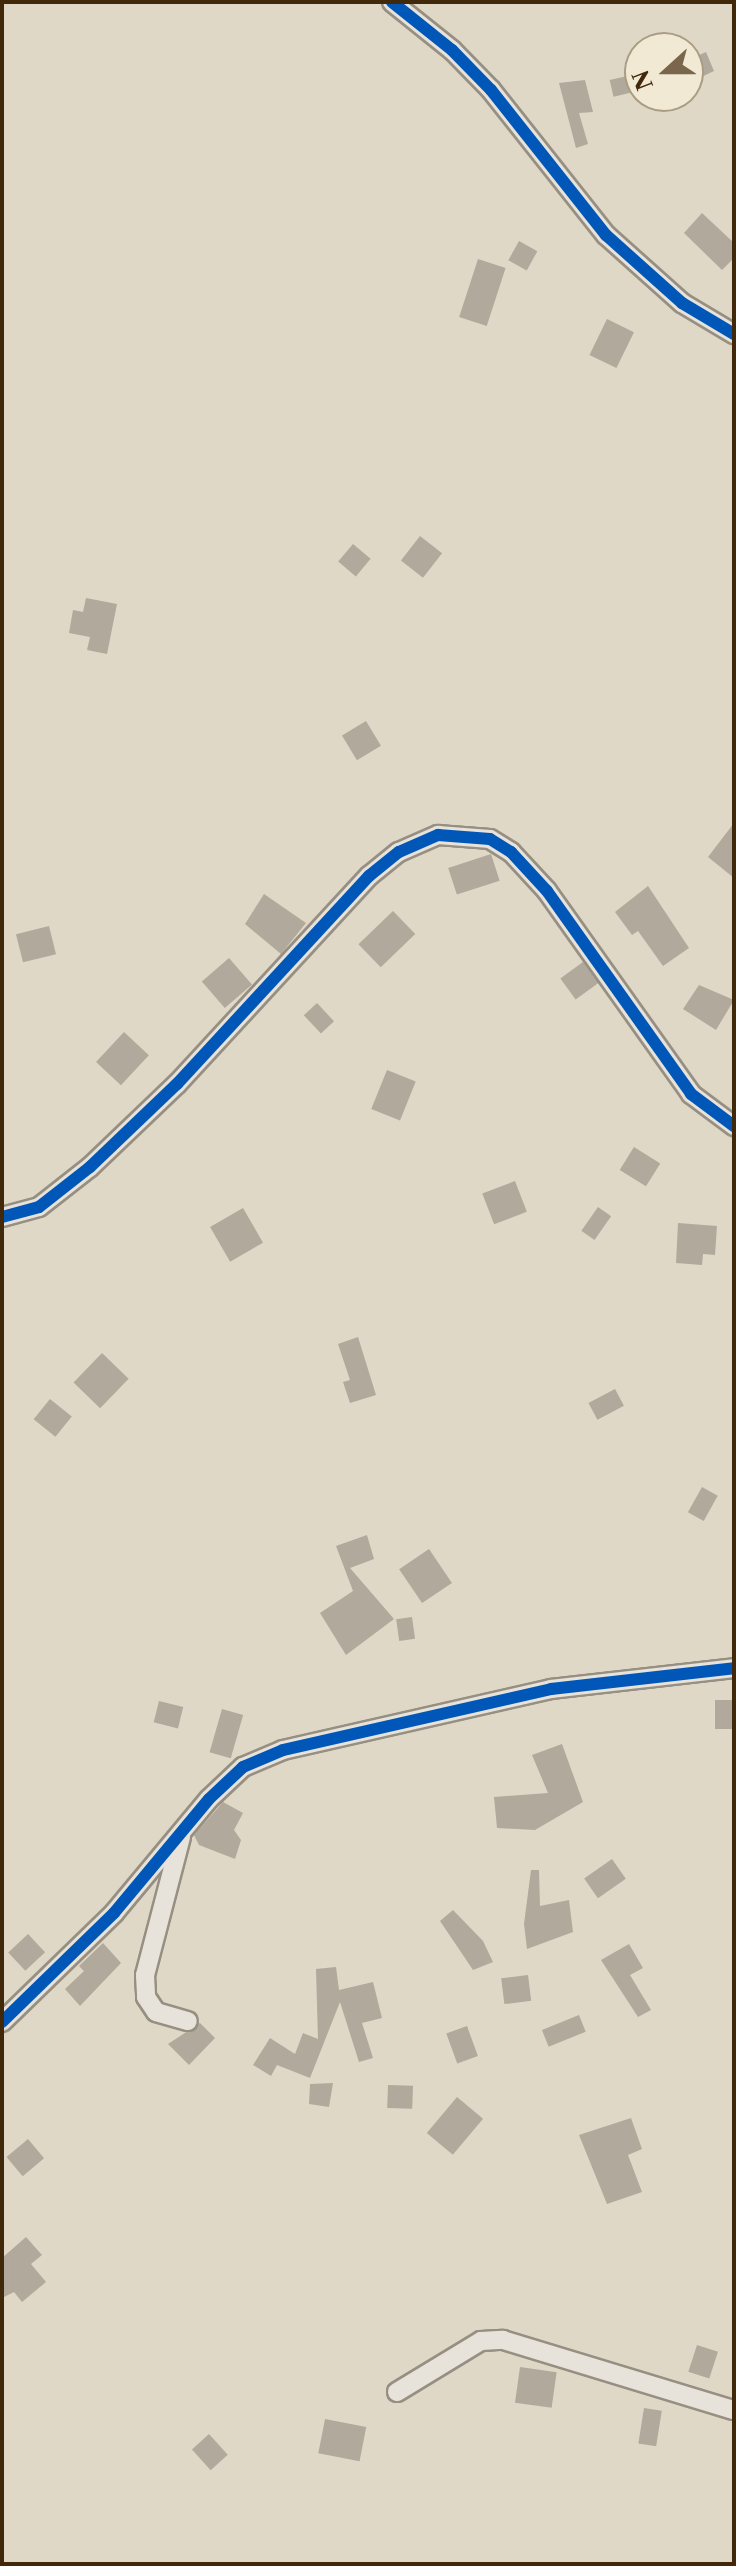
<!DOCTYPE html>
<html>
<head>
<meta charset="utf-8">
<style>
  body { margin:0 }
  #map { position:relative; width:736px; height:2566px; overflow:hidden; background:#dfd8c7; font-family:"Libre Caslon Text",serif }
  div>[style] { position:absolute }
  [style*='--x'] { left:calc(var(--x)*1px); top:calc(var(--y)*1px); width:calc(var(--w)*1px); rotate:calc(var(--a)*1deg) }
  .building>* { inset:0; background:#b0a99c; transform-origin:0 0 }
  .roads { filter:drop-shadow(2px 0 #968f82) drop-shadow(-2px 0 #968f82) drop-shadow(0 2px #968f82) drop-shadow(0 -2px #968f82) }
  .minor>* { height:18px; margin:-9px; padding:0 9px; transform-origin:9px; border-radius:9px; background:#e7e3da }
  .cycleway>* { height:12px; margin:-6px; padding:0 6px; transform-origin:6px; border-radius:6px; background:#0057b8 }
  span { translate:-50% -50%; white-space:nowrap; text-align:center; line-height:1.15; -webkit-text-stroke:7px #f1e9d4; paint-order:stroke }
  .frame { position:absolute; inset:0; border:4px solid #42280b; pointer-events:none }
  .north { position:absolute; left:624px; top:32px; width:80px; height:80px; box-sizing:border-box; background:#f1e9d4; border:2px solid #ab9c84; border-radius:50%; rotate:249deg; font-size:22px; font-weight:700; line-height:32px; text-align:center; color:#42280b }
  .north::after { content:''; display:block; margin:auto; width:28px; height:36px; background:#79664d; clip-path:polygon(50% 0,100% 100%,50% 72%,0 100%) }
</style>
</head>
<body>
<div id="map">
  <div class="building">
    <i style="clip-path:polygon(706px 52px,714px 71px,693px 81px,688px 60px)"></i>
    <i style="left:636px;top:74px;width:17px;height:27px;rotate:77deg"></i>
    <i style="clip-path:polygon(585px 80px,593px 112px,579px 113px,588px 144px,576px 148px,559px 83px)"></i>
    <i style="clip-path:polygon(702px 213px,734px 243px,734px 258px,722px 270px,684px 233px)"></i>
    <i style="left:519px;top:241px;width:21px;height:22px;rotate:29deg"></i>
    <i style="left:478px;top:259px;width:29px;height:61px;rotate:18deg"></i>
    <i style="left:607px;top:319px;width:30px;height:40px;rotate:26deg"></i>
    <i style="left:420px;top:536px;width:28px;height:31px;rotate:38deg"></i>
    <i style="left:353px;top:544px;width:23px;height:23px;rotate:40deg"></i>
    <i style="clip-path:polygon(86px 598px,117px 604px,107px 654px,87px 650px,90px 637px,69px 633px,73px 610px,83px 612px)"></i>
    <i style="left:366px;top:721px;width:29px;height:28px;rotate:59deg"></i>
    <i style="clip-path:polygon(734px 823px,734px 878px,708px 857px)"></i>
    <i style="left:491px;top:854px;width:28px;height:45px;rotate:72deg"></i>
    <i style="clip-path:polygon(648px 886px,689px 948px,663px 966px,638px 931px,632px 935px,615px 912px)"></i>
    <i style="clip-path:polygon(264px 894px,306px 923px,281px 954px,245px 924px)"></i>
    <i style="left:393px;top:911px;width:32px;height:48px;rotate:46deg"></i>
    <i style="left:49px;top:926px;width:29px;height:34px;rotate:76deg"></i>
    <i style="left:229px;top:958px;width:35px;height:36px;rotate:49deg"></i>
    <i style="left:583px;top:962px;width:26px;height:28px;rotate:54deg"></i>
    <i style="clip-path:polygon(699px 985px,734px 1000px,716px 1030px,683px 1009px)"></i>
    <i style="left:317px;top:1003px;width:25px;height:18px;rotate:47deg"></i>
    <i style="left:124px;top:1032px;width:34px;height:41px;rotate:43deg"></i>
    <i style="left:387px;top:1070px;width:31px;height:42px;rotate:22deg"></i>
    <i style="left:634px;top:1147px;width:31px;height:27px;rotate:32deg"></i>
    <i style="left:515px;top:1181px;width:33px;height:35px;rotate:69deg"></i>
    <i style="left:598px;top:1207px;width:16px;height:29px;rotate:35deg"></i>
    <i style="left:243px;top:1208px;width:40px;height:38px;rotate:60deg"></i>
    <i style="clip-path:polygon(678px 1223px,717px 1226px,715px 1255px,703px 1254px,702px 1265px,676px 1263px)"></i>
    <i style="clip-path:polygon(358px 1337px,376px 1395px,350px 1403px,343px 1382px,350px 1380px,338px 1344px)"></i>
    <i style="left:102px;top:1353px;width:37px;height:41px;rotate:44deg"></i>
    <i style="left:615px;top:1389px;width:19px;height:30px;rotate:62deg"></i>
    <i style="left:50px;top:1399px;width:28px;height:26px;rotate:39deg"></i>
    <i style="left:702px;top:1487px;width:18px;height:29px;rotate:29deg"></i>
    <i style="clip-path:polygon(367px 1535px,374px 1559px,350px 1568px,394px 1619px,346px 1655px,320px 1613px,353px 1591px,336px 1546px)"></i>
    <i style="left:429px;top:1549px;width:41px;height:36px;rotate:56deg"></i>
    <i style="left:412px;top:1617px;width:22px;height:16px;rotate:82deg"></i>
    <i style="left:715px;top:1700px;width:19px;height:29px"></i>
    <i style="left:159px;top:1701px;width:25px;height:22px;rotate:14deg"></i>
    <i style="left:222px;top:1709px;width:22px;height:45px;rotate:16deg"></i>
    <i style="clip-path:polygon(562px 1744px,583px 1802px,535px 1830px,497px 1828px,494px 1797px,548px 1793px,532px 1755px)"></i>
    <i style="clip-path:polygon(223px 1802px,243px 1813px,234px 1830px,241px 1840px,235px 1859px,199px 1845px,194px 1835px)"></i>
    <i style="left:612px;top:1859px;width:24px;height:34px;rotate:55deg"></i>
    <i style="clip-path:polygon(531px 1870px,539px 1870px,540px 1906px,569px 1900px,573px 1932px,527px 1949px,524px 1924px)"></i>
    <i style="clip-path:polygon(453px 1910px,483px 1941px,493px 1962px,473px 1970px,440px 1921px)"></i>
    <i style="left:28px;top:1934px;width:25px;height:27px;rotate:47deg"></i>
    <i style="clip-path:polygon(103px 1943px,121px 1963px,80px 2006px,65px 1989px,84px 1971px,79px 1966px)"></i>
    <i style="clip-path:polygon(629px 1944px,643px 1968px,630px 1975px,651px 2010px,638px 2017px,601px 1960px)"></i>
    <i style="clip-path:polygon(336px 1967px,339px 1990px,373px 1982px,382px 2018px,362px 2023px,373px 2058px,359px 2062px,340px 2002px,310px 2078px,277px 2065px,271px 2076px,253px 2065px,270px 2038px,295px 2054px,303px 2033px,318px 2039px,316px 1969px)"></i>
    <i style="left:528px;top:1975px;width:26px;height:27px;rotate:83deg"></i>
    <i style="left:579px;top:2015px;width:18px;height:40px;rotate:68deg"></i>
    <i style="clip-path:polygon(200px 2023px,215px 2038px,189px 2065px,168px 2044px)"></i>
    <i style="left:467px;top:2026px;width:32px;height:22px;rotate:70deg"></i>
    <i style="clip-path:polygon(333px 2083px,329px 2107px,309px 2104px,310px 2084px)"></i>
    <i style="left:388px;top:2085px;width:25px;height:23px;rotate:2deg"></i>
    <i style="left:457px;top:2097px;width:34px;height:47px;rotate:40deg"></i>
    <i style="clip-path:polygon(631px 2118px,642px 2149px,628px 2155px,642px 2192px,607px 2204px,579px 2135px)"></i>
    <i style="left:28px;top:2139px;width:25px;height:28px;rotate:50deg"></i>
    <i style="clip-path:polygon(26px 2237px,42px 2255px,31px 2264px,46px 2282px,22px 2302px,14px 2292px,2px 2298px,2px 2258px)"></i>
    <i style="left:697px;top:2345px;width:22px;height:28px;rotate:18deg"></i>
    <i style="left:520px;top:2367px;width:37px;height:36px;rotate:8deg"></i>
    <i style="left:644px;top:2408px;width:18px;height:36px;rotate:9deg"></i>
    <i style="left:325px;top:2419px;width:42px;height:35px;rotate:11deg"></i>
    <i style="left:209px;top:2434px;width:28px;height:23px;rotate:48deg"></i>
  </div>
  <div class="roads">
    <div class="minor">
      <i style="--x:392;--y:2;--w:77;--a:38.7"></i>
      <i style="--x:452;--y:50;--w:56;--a:45.7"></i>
      <i style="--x:491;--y:90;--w:185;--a:51.6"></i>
      <i style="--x:606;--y:235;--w:102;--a:41.8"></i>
      <i style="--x:682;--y:303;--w:61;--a:30.8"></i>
      <i style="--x:2;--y:1217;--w:38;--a:-15"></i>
      <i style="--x:39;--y:1207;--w:65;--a:-38.1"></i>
      <i style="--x:90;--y:1167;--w:120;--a:-43.7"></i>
      <i style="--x:177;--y:1084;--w:283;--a:-47.3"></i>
      <i style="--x:369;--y:876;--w:38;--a:-39"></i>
      <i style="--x:399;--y:852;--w:43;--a:-23.6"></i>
      <i style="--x:438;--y:835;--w:52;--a:4.4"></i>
      <i style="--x:490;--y:839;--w:25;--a:32"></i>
      <i style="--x:511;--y:852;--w:53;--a:47.3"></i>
      <i style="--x:547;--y:891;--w:249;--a:54.6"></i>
      <i style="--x:691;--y:1094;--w:54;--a:36.7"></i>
      <i style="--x:181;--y:1837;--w:143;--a:104.6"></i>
      <i style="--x:145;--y:1975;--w:22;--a:87"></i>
      <i style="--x:146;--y:1997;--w:18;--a:56"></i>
      <i style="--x:156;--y:2012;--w:33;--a:16"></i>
      <i style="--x:2;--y:2022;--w:156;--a:-44.2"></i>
      <i style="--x:114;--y:1913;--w:148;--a:-50.2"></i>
      <i style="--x:209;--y:1799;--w:47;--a:-43.3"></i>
      <i style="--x:243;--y:1767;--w:43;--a:-23"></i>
      <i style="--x:283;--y:1750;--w:275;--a:-12.8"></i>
      <i style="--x:551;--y:1689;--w:184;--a:-6.5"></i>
      <i style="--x:397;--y:2392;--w:98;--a:-31.3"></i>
      <i style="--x:481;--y:2341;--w:22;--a:-3"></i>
      <i style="--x:503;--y:2340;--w:241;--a:16.9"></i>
    </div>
  </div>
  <div class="cycleway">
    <i style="--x:392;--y:2;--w:77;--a:38.7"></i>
    <i style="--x:452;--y:50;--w:56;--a:45.7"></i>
    <i style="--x:491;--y:90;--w:185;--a:51.6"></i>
    <i style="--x:606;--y:235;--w:102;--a:41.8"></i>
    <i style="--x:682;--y:303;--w:61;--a:30.8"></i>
    <i style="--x:2;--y:1217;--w:38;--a:-15"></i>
    <i style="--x:39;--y:1207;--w:65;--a:-38.1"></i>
    <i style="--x:90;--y:1167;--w:120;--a:-43.7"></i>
    <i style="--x:177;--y:1084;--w:283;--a:-47.3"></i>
    <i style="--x:369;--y:876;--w:38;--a:-39"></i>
    <i style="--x:399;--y:852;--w:43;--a:-23.6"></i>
    <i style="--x:438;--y:835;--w:52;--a:4.4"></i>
    <i style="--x:490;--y:839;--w:25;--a:32"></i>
    <i style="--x:511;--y:852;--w:53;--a:47.3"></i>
    <i style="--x:547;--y:891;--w:249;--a:54.6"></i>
    <i style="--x:691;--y:1094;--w:54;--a:36.7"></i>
    <i style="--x:2;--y:2022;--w:156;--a:-44.2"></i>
    <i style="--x:114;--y:1913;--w:148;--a:-50.2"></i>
    <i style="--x:209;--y:1799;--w:47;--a:-43.3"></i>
    <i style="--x:243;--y:1767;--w:43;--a:-23"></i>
    <i style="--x:283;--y:1750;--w:275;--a:-12.8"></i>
    <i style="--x:551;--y:1689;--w:184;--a:-6.5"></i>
  </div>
  <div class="frame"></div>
  <div class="north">N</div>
</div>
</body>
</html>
